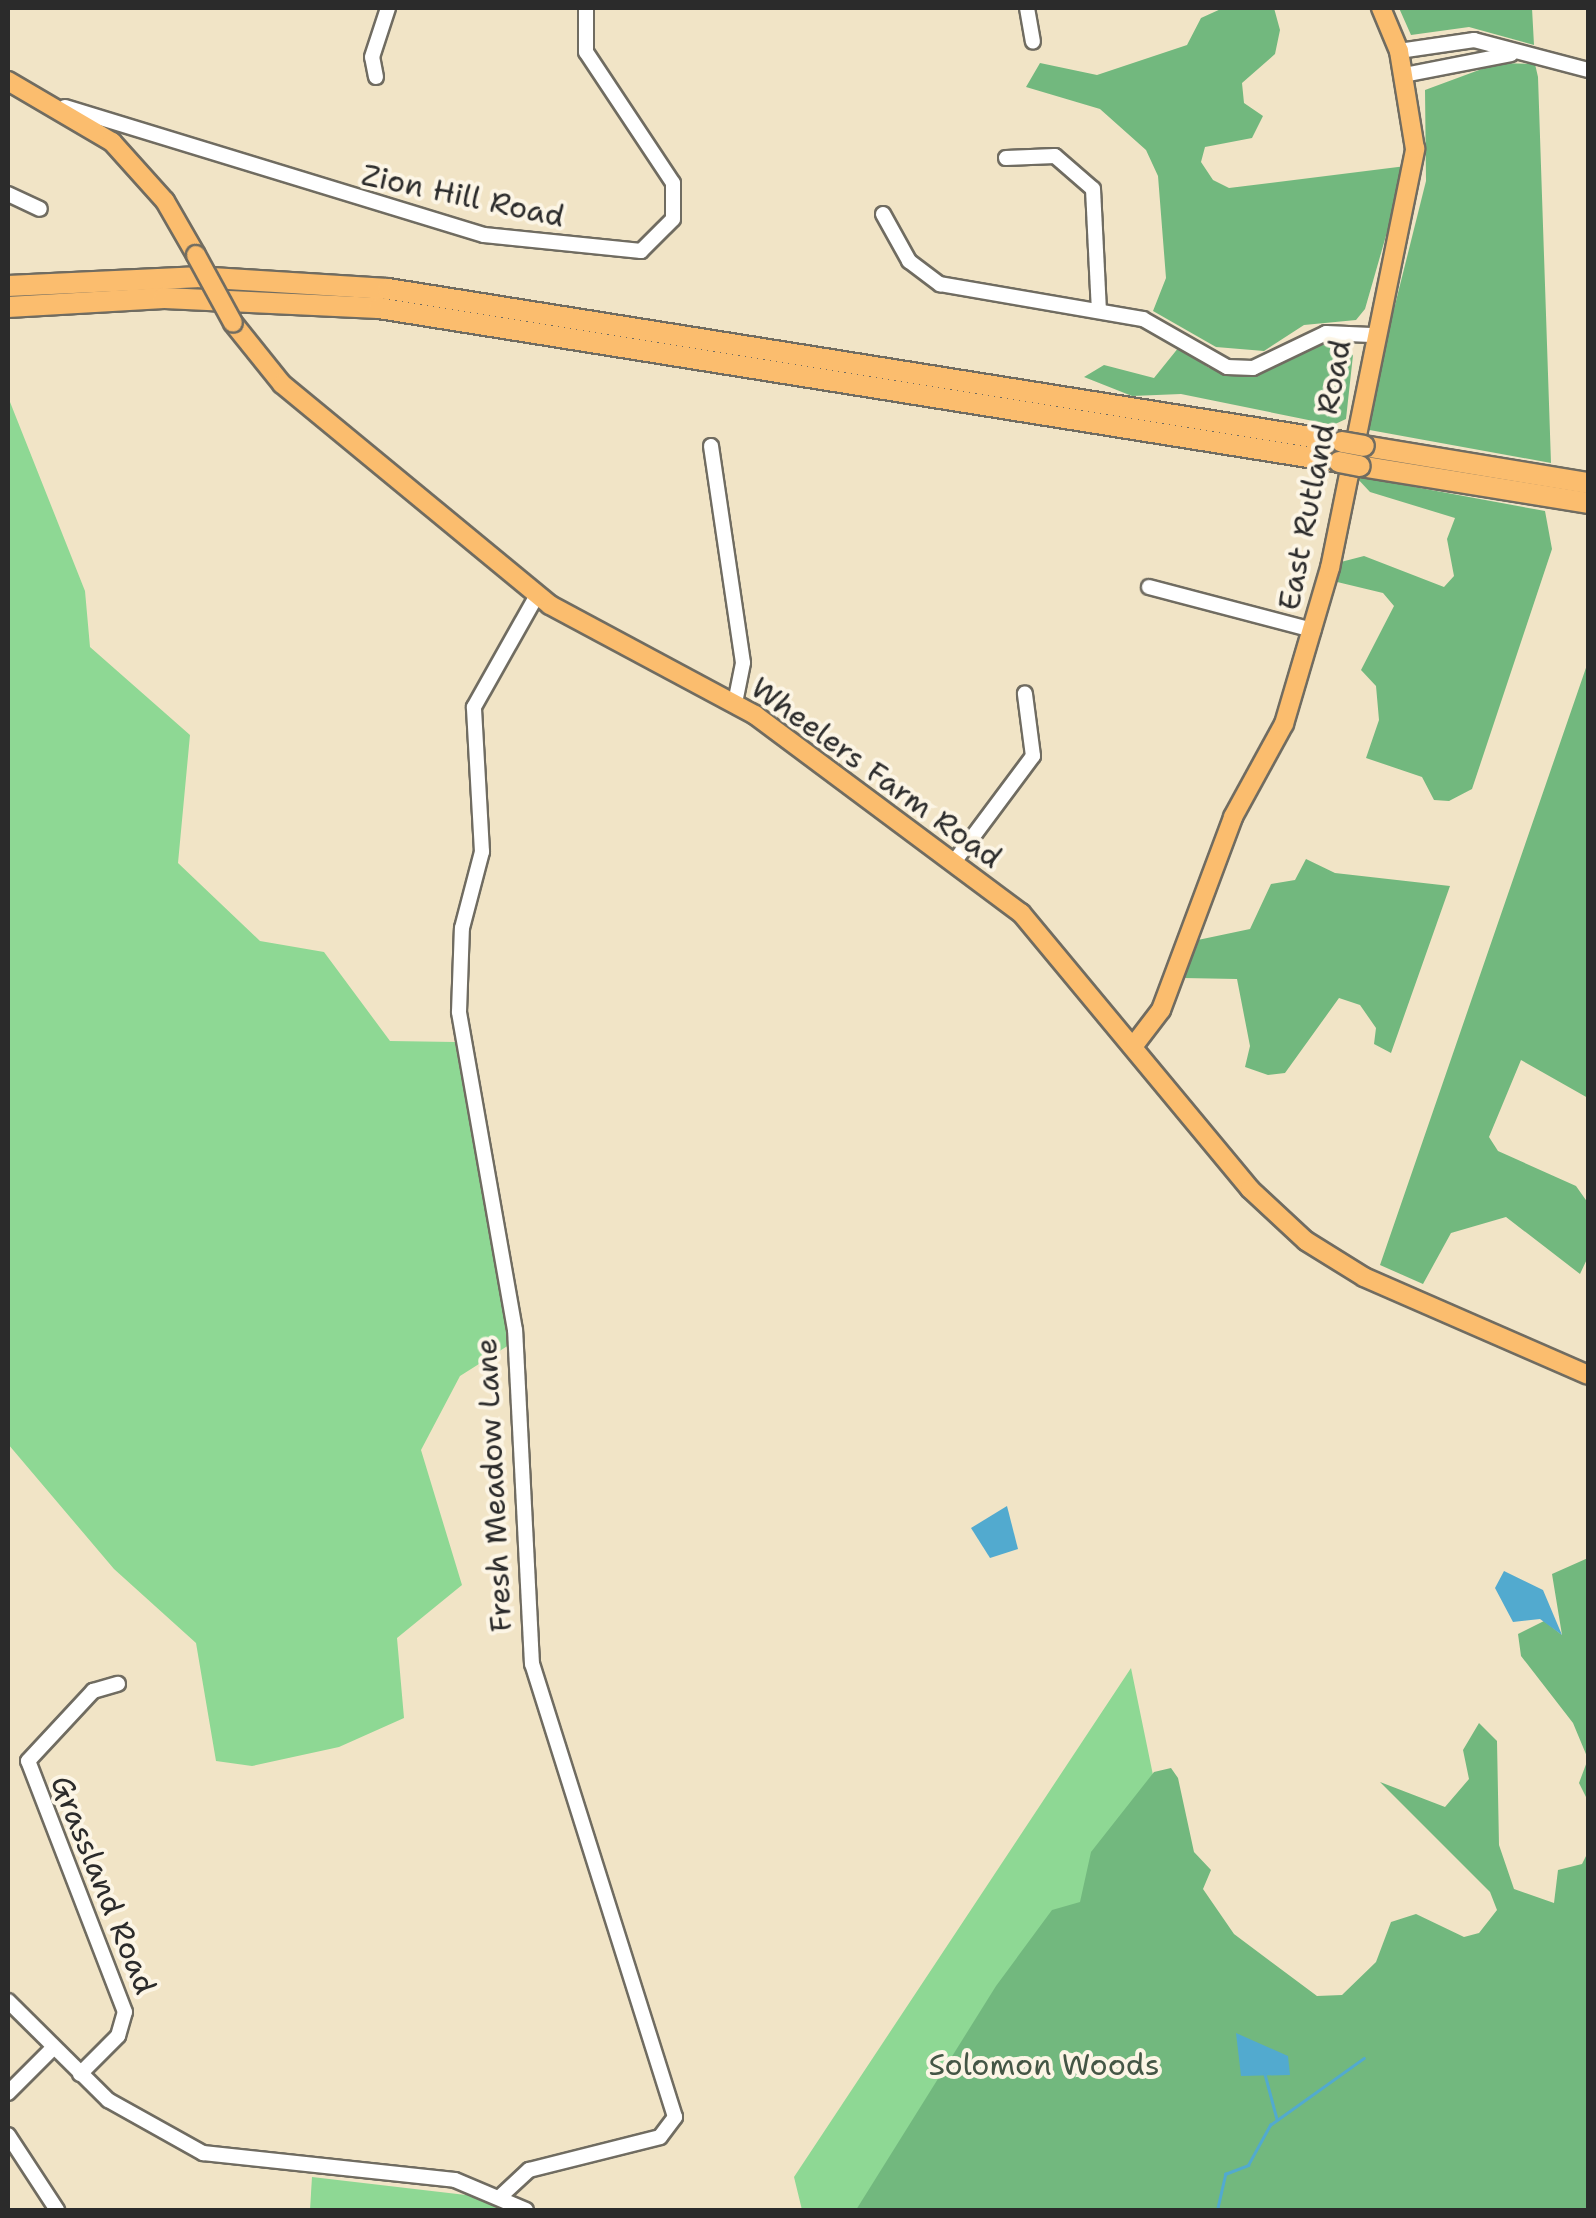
<!DOCTYPE html>
<html>
<head>
<meta charset="utf-8">
<style>
  body { margin:0 }
  #map { position:relative; width:1596px; height:2218px; overflow:hidden; background:#f1e4c6; font-family:"Shantell Sans",sans-serif }
  div>[style] { position:absolute }
  [style*='--x'] { left:calc(var(--x)*1px); top:calc(var(--y)*1px); width:calc(var(--w)*1px); rotate:calc(var(--a)*1deg) }
  .green>* { inset:0; background:#8ed894 }
  .forest>* { inset:0; background:#72b87e }
  .water>* { inset:0; background:#52aacf }
  .stream>* { height:2.5px; margin:-1.25px; padding:0 1.25px; transform-origin:1.25px; border-radius:1.25px; background:#52aacf }
  .roads { filter:drop-shadow(2px 0 #706c61) drop-shadow(-2px 0 #706c61) drop-shadow(0 2px #706c61) drop-shadow(0 -2px #706c61) }
  .minor>* { height:14px; margin:-7px; padding:0 7px; transform-origin:7px; border-radius:7px; background:#fff }
  .major>* { height:18px; margin:-9px; padding:0 9px; transform-origin:9px; border-radius:9px; background:#fbbd6e }
  .highway>* { height:20px; margin:-10px; padding:0 10px; transform-origin:10px; border-radius:10px; background:#fbbd6e }
  .bridges { filter:drop-shadow(2px 0 #706c61) drop-shadow(-2px 0 #706c61) drop-shadow(0 2px #706c61) drop-shadow(0 -2px #706c61) }
  .major-bridge>* { height:18px; margin:-9px; padding:0 9px; transform-origin:9px; border-radius:9px; background:#fbbd6e }
  .highway-bridge>* { height:20px; margin:-10px; padding:0 10px; transform-origin:10px; border-radius:10px; background:#fbbd6e }
  span { translate:-50% -50%; white-space:nowrap; text-align:center; line-height:1.15; -webkit-text-stroke:8px #fcf5e5; paint-order:stroke }
  .street-label { font-size:30px; color:#2b2b2b }
  .park-label { font-size:30px; color:#445645 }
  .frame { position:absolute; inset:0; border:10px solid #2b2b2b; pointer-events:none }
</style>
</head>
<body>
<div id="map">
  <div class="green">
    <i style="clip-path:polygon(8px 347px,10px 402px,85px 591px,90px 647px,190px 735px,178px 863px,260px 941px,324px 952px,390px 1041px,455px 1042px,509px 1345px,460px 1376px,421px 1450px,462px 1585px,397px 1638px,404px 1718px,339px 1747px,252px 1766px,216px 1761px,196px 1643px,114px 1569px,8px 1444px)"></i>
    <i style="clip-path:polygon(1131px 1668px,1175px 1882px,1430px 2210px,802px 2210px,794px 2177px)"></i>
    <i style="clip-path:polygon(312px 2177px,483px 2197px,508px 2210px,310px 2210px)"></i>
  </div>
  <div class="forest">
    <i style="clip-path:polygon(1223px 8px,1274px 8px,1280px 30px,1275px 54px,1242px 83px,1244px 103px,1263px 116px,1252px 138px,1205px 147px,1201px 162px,1213px 180px,1229px 188px,1406px 166px,1365px 309px,1356px 320px,1304px 325px,1264px 351px,1216px 347px,1153px 311px,1166px 278px,1158px 176px,1146px 150px,1100px 109px,1026px 87px,1040px 63px,1097px 75px,1187px 45px,1201px 18px)"></i>
    <i style="clip-path:polygon(1399px 8px,1532px 8px,1534px 45px,1469px 27px,1411px 35px)"></i>
    <i style="clip-path:polygon(1498px 63px,1535px 64px,1538px 77px,1551px 463px,1364px 429px,1426px 181px,1425px 90px)"></i>
    <i style="clip-path:polygon(1325px 343px,1353px 355px,1346px 419px,1333px 425px,1181px 394px,1132px 396px,1084px 377px,1104px 365px,1154px 378px,1179px 347px,1209px 368px,1256px 375px)"></i>
    <i style="clip-path:polygon(1355px 476px,1545px 511px,1552px 549px,1472px 789px,1449px 801px,1434px 800px,1422px 777px,1366px 758px,1379px 720px,1376px 686px,1361px 670px,1394px 606px,1383px 593px,1333px 581px,1337px 563px,1364px 556px,1444px 587px,1454px 576px,1447px 539px,1455px 518px,1370px 492px)"></i>
    <i style="clip-path:polygon(1588px 662px,1588px 1098px,1521px 1060px,1489px 1137px,1498px 1151px,1576px 1186px,1588px 1203px,1588px 1257px,1580px 1274px,1506px 1217px,1451px 1233px,1423px 1284px,1380px 1265px)"></i>
    <i style="clip-path:polygon(1306px 859px,1335px 873px,1450px 886px,1391px 1053px,1374px 1044px,1376px 1028px,1360px 1005px,1339px 998px,1285px 1073px,1268px 1075px,1245px 1067px,1250px 1046px,1237px 979px,1183px 978px,1193px 941px,1250px 929px,1271px 884px,1295px 880px)"></i>
    <i style="clip-path:polygon(1588px 1558px,1588px 1801px,1579px 1783px,1588px 1759px,1573px 1723px,1521px 1656px,1518px 1634px,1544px 1621px,1562px 1635px,1552px 1574px)"></i>
    <i style="clip-path:polygon(1479px 1723px,1497px 1741px,1499px 1845px,1514px 1889px,1554px 1903px,1558px 1870px,1582px 1864px,1588px 1852px,1588px 2210px,856px 2210px,996px 1986px,1052px 1910px,1080px 1902px,1091px 1852px,1154px 1772px,1171px 1768px,1178px 1778px,1194px 1852px,1211px 1870px,1203px 1889px,1234px 1934px,1317px 1996px,1342px 1995px,1376px 1962px,1391px 1922px,1416px 1914px,1464px 1937px,1479px 1933px,1497px 1910px,1490px 1892px,1380px 1782px,1445px 1807px,1469px 1779px,1463px 1750px)"></i>
  </div>
  <div class="water">
    <i style="clip-path:polygon(1007px 1506px,1018px 1549px,990px 1558px,971px 1528px)"></i>
    <i style="clip-path:polygon(1504px 1571px,1543px 1590px,1562px 1635px,1540px 1619px,1513px 1622px,1495px 1588px)"></i>
    <i style="clip-path:polygon(1236px 2033px,1288px 2056px,1290px 2075px,1241px 2076px)"></i>
  </div>
  <div class="stream">
    <i style="--x:1265;--y:2074;--w:47;--a:75.1"></i>
    <i style="--x:1217;--y:2210;--w:37;--a:-77"></i>
    <i style="--x:1225;--y:2174;--w:25;--a:-21"></i>
    <i style="--x:1248;--y:2165;--w:46;--a:-61.2"></i>
    <i style="--x:1270;--y:2125;--w:115;--a:-35.5"></i>
  </div>
  <div class="roads">
    <div class="minor">
      <i style="--x:1027;--y:8;--w:34;--a:80"></i>
      <i style="--x:1399;--y:51;--w:76;--a:-8.3"></i>
      <i style="--x:1474;--y:40;--w:118;--a:14.7"></i>
      <i style="--x:1404;--y:75;--w:109;--a:-11.1"></i>
      <i style="--x:376;--y:77;--w:20;--a:-101"></i>
      <i style="--x:372;--y:57;--w:52;--a:-71.9"></i>
      <i style="--x:65;--y:107;--w:438;--a:17"></i>
      <i style="--x:484;--y:235;--w:158;--a:5.8"></i>
      <i style="--x:641;--y:251;--w:45;--a:-45"></i>
      <i style="--x:673;--y:219;--w:36;--a:-90"></i>
      <i style="--x:673;--y:183;--w:157;--a:-123.6"></i>
      <i style="--x:586;--y:52;--w:44;--a:-90"></i>
      <i style="--x:1006;--y:158;--w:49;--a:-2.3"></i>
      <i style="--x:1055;--y:156;--w:50;--a:41"></i>
      <i style="--x:1093;--y:189;--w:121;--a:87.2"></i>
      <i style="--x:8;--y:194;--w:35;--a:25"></i>
      <i style="--x:883;--y:214;--w:54;--a:61"></i>
      <i style="--x:909;--y:261;--w:39;--a:37"></i>
      <i style="--x:940;--y:284;--w:206;--a:9.8"></i>
      <i style="--x:1143;--y:319;--w:97;--a:29.7"></i>
      <i style="--x:1227;--y:367;--w:26;--a:2"></i>
      <i style="--x:1253;--y:368;--w:81;--a:-25.6"></i>
      <i style="--x:1326;--y:333;--w:45;--a:2.5"></i>
      <i style="--x:711;--y:446;--w:219;--a:81.6"></i>
      <i style="--x:743;--y:663;--w:41;--a:101.3"></i>
      <i style="--x:1149;--y:587;--w:170;--a:14.7"></i>
      <i style="--x:954;--y:862;--w:132;--a:-53.3"></i>
      <i style="--x:1033;--y:756;--w:63;--a:-97.4"></i>
      <i style="--x:8;--y:2001;--w:141;--a:44.7"></i>
      <i style="--x:108;--y:2100;--w:109;--a:29.2"></i>
      <i style="--x:203;--y:2153;--w:253;--a:6.1"></i>
      <i style="--x:455;--y:2180;--w:77;--a:22.9"></i>
      <i style="--x:80;--y:2074;--w:54;--a:-45"></i>
      <i style="--x:118;--y:2036;--w:25;--a:-74"></i>
      <i style="--x:125;--y:2012;--w:269;--a:-111.1"></i>
      <i style="--x:28;--y:1761;--w:96;--a:-47.1"></i>
      <i style="--x:93;--y:1691;--w:26;--a:-16"></i>
      <i style="--x:8;--y:2093;--w:64;--a:-45"></i>
      <i style="--x:8;--y:2135;--w:90;--a:56.8"></i>
      <i style="--x:502;--y:2195;--w:37;--a:-43"></i>
      <i style="--x:529;--y:2170;--w:135;--a:-14.1"></i>
      <i style="--x:660;--y:2137;--w:25;--a:-53"></i>
      <i style="--x:675;--y:2117;--w:475;--a:-107.5"></i>
      <i style="--x:532;--y:1664;--w:334;--a:-92.9"></i>
      <i style="--x:515;--y:1330;--w:323;--a:-100"></i>
      <i style="--x:459;--y:1012;--w:84;--a:-88"></i>
      <i style="--x:462;--y:928;--w:79;--a:-75.3"></i>
      <i style="--x:482;--y:852;--w:145;--a:-93.2"></i>
      <i style="--x:474;--y:707;--w:129;--a:-60.6"></i>
    </div>
    <div class="major">
      <i style="--x:8;--y:81;--w:121;--a:30.4"></i>
      <i style="--x:112;--y:142;--w:79;--a:48.1"></i>
      <i style="--x:165;--y:201;--w:62;--a:60.1"></i>
      <i style="--x:233;--y:323;--w:78;--a:51.2"></i>
      <i style="--x:282;--y:384;--w:347;--a:39.5"></i>
      <i style="--x:550;--y:605;--w:233;--a:28.2"></i>
      <i style="--x:755;--y:715;--w:332;--a:36.7"></i>
      <i style="--x:1021;--y:913;--w:359;--a:50.3"></i>
      <i style="--x:1250;--y:1189;--w:76;--a:42.9"></i>
      <i style="--x:1306;--y:1241;--w:68;--a:31.8"></i>
      <i style="--x:1364;--y:1277;--w:244;--a:23.6"></i>
      <i style="--x:1135;--y:1044;--w:43;--a:-52.6"></i>
      <i style="--x:1161;--y:1010;--w:206;--a:-69.5"></i>
      <i style="--x:1233;--y:817;--w:106;--a:-61.3"></i>
      <i style="--x:1284;--y:724;--w:163;--a:-73.6"></i>
      <i style="--x:1330;--y:568;--w:428;--a:-78.5"></i>
      <i style="--x:1415;--y:149;--w:99;--a:-99.3"></i>
      <i style="--x:1399;--y:51;--w:47;--a:-112.7"></i>
    </div>
    <div class="highway">
      <i style="--x:8;--y:286;--w:188;--a:-2.7"></i>
      <i style="--x:196;--y:277;--w:192;--a:3.6"></i>
      <i style="--x:388;--y:289;--w:966;--a:9.11"></i>
      <i style="--x:8;--y:307;--w:156;--a:-3.3"></i>
      <i style="--x:164;--y:298;--w:215;--a:2.7"></i>
      <i style="--x:379;--y:308;--w:972;--a:9.11"></i>
      <i style="--x:1364;--y:446;--w:227;--a:9.4"></i>
      <i style="--x:1360;--y:466;--w:231;--a:9.2"></i>
    </div>
  </div>
  <div class="bridges">
    <div class="major-bridge">
      <i style="--x:196;--y:255;--w:77;--a:61.4"></i>
    </div>
    <div class="highway-bridge">
      <i style="--x:1342;--y:442;--w:22;--a:10"></i>
      <i style="--x:1339;--y:462;--w:21;--a:11"></i>
    </div>
  </div>
  <div class="street-label">
    <span style="left:463px;top:196px;rotate:12deg">Zion Hill Road</span>
    <span style="left:1315px;top:475px;rotate:-79deg">East Rutland Road</span>
    <span style="left:876px;top:773px;rotate:36deg">Wheelers Farm Road</span>
    <span style="left:494px;top:1485px;rotate:-93deg">Fresh Meadow Lane</span>
    <span style="left:103px;top:1885px;rotate:68deg">Grassland Road</span>
  </div>
  <div class="park-label">
    <span style="left:1044px;top:2065px">Solomon Woods</span>
  </div>
  <div class="frame"></div>
</div>
</body>
</html>
